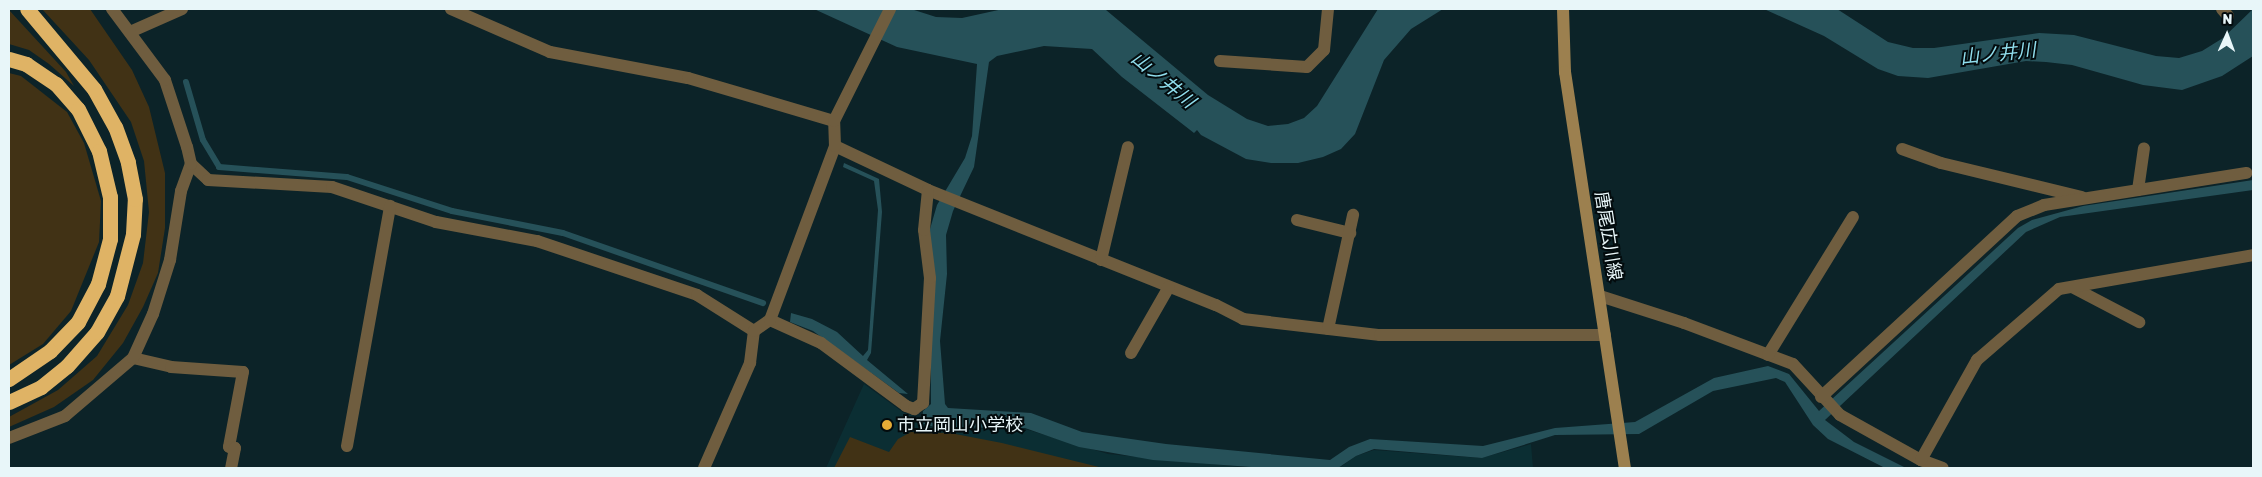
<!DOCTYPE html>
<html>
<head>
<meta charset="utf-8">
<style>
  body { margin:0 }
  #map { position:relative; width:2262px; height:477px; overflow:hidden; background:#0c2328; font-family:Rubik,"Noto Sans JP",sans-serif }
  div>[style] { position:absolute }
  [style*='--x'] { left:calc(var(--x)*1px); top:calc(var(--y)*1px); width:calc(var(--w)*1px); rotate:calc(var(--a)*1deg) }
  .built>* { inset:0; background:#0b2e33 }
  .green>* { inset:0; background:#413215 }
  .water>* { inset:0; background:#265159 }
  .stream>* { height:6px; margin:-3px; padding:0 3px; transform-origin:3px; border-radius:3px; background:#265159 }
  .minor>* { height:12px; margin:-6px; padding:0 6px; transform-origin:6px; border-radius:6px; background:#6f5d3f }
  .secondary>* { height:12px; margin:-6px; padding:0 6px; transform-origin:6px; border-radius:6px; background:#9c804f }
  .motorway>* { height:15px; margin:-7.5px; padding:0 7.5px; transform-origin:7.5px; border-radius:7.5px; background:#dfb365 }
  .dots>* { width:14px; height:14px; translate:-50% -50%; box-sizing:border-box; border:2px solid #030b0d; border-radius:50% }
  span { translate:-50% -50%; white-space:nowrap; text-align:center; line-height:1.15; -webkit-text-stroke:4px #030b0d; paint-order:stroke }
  .street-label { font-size:18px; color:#e8f6f9 }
  .poi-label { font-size:18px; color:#e8f6f9 }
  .left { translate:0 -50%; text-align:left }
  .water-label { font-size:19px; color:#90deed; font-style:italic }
  .frame { position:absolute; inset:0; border:10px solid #e8f6f9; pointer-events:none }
  .north { position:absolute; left:2202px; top:10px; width:50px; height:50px; -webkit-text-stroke:4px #030b0d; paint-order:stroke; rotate:2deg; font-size:14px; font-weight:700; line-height:20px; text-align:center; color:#e8f6f9 }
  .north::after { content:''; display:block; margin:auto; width:18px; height:22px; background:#e8f6f9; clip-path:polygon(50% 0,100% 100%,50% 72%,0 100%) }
</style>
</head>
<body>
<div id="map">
  <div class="built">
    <i style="clip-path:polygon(864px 384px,904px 413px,920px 418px,922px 423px,934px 428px,1025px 429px,1108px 454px,1253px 468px,826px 468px)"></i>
    <i style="clip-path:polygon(1531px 444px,1533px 468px,1339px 468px,1356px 456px,1374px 450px,1481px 458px)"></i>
  </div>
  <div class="green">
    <i style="clip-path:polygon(42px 9px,90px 9px,132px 70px,149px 107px,165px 173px,165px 228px,158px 273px,143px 307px,123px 343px,93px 380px,54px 407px,9px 427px,9px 417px,58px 390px,97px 356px,128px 305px,143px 263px,149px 212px,144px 161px,131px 122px,89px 60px)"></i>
    <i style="clip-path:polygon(9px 10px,66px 72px,74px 86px,49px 64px,29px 50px,9px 44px)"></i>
    <i style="clip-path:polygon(9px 73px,21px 76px,67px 112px,84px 143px,101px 201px,99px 242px,71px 311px,43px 344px,9px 365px)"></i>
    <i style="clip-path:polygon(911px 432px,950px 433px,1002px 443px,1103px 468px,834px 468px,850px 437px,889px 452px,898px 439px)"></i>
  </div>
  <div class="water">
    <i style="clip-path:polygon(814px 9px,911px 9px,936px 17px,962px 18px,1003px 9px,1106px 10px,1208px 95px,1247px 119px,1268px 126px,1288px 124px,1304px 118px,1317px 106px,1378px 9px,1443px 9px,1411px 29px,1384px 60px,1355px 134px,1341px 149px,1323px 157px,1298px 163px,1271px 163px,1246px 159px,1201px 135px,1197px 130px,1194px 133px,1122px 77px,1092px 49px,1044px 46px,997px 56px,989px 62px,974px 167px,953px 211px,946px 235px,947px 274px,940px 341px,945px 404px,948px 408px,1031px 413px,1082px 432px,1166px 444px,1330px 460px,1349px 447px,1370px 439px,1483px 446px,1555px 428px,1635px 422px,1714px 378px,1768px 366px,1789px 374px,1819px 411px,2018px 228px,2032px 220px,2083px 206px,2253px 180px,2253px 190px,2060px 217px,2026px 232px,1825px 420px,1854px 442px,1906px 468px,1885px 468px,1828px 439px,1813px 425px,1785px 382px,1776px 378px,1713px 391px,1639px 434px,1555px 435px,1482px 458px,1374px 449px,1356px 456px,1338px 468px,1265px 468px,1153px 460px,1079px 447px,1025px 428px,934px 427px,922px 423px,923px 411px,931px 404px,930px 229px,937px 205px,965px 158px,972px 136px,977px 64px,897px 47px)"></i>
    <i style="clip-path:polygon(1764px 9px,1837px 9px,1888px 42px,1913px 48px,1934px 48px,2039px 33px,2074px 35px,2156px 56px,2179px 58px,2202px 51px,2223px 38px,2253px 9px,2253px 56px,2222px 76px,2182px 90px,2143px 85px,2072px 65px,2046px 62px,2026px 61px,1928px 78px,1898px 76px,1878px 69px,1824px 36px)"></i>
    <i style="clip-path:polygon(844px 163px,879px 179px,882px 212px,871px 353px,867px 360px,908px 394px,899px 393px,813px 331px,790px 322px,791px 313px,812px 319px,837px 332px,863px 356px,868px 350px,878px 210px,874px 181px,843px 167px)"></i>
  </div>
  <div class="stream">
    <i style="--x:186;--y:82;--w:60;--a:73.7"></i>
    <i style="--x:203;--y:140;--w:31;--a:59"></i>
    <i style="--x:219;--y:167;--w:128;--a:4.5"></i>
    <i style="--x:347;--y:177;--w:110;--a:17.9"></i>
    <i style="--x:452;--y:211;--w:113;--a:11.2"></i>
    <i style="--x:563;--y:233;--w:212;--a:19.3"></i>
  </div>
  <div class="minor">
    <i style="--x:451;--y:9;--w:108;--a:23.5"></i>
    <i style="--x:550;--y:52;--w:140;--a:10.7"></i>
    <i style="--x:688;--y:78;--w:152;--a:16.4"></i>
    <i style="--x:2222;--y:9;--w:9;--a:49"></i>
    <i style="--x:130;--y:32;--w:57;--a:-23.9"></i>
    <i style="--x:1220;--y:61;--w:87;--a:3.9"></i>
    <i style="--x:1307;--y:67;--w:24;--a:-45"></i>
    <i style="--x:1324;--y:50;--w:41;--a:-84.4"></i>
    <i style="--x:835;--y:146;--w:103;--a:25.3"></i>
    <i style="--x:928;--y:190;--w:310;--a:21.8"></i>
    <i style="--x:1216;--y:305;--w:30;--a:27"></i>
    <i style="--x:1243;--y:319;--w:138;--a:6.7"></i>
    <i style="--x:1380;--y:335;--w:225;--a:0"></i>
    <i style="--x:1902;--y:149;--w:41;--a:19.7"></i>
    <i style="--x:1941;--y:163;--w:145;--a:13.6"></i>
    <i style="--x:191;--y:164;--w:23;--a:43"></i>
    <i style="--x:208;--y:180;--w:124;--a:3.2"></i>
    <i style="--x:332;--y:187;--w:110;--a:18.6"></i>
    <i style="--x:436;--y:222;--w:103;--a:10.7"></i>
    <i style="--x:537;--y:241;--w:169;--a:18.6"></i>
    <i style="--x:697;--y:295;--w:67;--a:32.3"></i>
    <i style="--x:2138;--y:190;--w:42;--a:-81.9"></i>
    <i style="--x:1297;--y:220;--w:55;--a:13.8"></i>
    <i style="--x:1101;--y:260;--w:116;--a:-76.6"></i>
    <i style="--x:2072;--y:287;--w:76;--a:27.6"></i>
    <i style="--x:1600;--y:296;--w:88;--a:17.8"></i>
    <i style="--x:1684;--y:323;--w:116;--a:20.6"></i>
    <i style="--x:1793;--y:364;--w:69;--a:47.3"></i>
    <i style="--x:1840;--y:415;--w:93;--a:29.1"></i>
    <i style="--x:1921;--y:460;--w:23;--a:20"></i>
    <i style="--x:770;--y:320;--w:56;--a:24.3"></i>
    <i style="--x:821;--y:343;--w:106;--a:36.5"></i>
    <i style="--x:906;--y:406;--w:9;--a:21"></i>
    <i style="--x:914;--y:409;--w:11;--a:-34"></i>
    <i style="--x:923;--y:403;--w:125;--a:-86.8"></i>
    <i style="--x:930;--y:278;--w:48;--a:-97.1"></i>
    <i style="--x:924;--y:230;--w:40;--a:-84.3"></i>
    <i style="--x:1328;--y:329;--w:117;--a:-77.6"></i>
    <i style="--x:1131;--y:353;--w:76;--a:-60.1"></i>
    <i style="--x:1768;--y:355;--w:162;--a:-58.4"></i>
    <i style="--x:133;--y:358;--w:39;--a:13"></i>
    <i style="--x:171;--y:367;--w:72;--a:4"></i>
    <i style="--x:243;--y:372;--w:76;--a:100.6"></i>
    <i style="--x:229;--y:447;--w:6;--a:9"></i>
    <i style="--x:235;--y:448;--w:20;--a:101"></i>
    <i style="--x:1821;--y:397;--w:267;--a:-42.7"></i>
    <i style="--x:2017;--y:216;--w:29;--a:-22"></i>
    <i style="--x:2044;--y:205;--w:205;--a:-9"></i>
    <i style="--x:9;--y:438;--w:60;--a:-21.4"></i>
    <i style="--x:65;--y:416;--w:89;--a:-40.5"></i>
    <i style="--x:133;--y:358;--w:48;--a:-65.6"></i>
    <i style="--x:153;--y:314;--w:57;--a:-72.5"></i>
    <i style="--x:170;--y:260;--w:70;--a:-80.9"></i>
    <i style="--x:181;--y:191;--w:29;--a:-70"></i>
    <i style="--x:191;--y:164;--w:17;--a:-103"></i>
    <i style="--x:187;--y:147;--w:71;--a:-108.2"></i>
    <i style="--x:165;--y:80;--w:89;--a:-126.7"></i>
    <i style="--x:347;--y:446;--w:244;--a:-79.8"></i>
    <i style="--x:1921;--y:460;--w:115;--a:-60.8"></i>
    <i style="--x:1977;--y:360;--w:108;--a:-40.9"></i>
    <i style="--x:2059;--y:289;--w:197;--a:-9.9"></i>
    <i style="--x:704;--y:468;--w:115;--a:-66.3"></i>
    <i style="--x:750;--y:363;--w:32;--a:-83"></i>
    <i style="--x:754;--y:331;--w:19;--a:-35"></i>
    <i style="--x:770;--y:320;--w:186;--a:-69.5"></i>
    <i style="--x:835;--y:146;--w:25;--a:-92"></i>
    <i style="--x:834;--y:121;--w:125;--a:-63.4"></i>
  </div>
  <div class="secondary">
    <i style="--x:1563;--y:9;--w:63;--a:88.2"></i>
    <i style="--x:1565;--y:72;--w:401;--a:81.4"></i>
  </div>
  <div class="motorway">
    <i style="--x:9;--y:59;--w:18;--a:16"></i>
    <i style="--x:26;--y:64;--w:36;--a:34"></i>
    <i style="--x:56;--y:84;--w:33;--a:49"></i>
    <i style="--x:78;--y:109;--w:47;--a:63.4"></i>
    <i style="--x:99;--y:151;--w:47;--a:76.6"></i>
    <i style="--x:110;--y:197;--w:42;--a:90"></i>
    <i style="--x:110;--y:239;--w:47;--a:104.9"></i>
    <i style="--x:98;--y:284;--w:43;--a:117.8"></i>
    <i style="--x:78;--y:322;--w:40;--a:134"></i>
    <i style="--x:50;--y:351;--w:50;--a:145.7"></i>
    <i style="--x:9;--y:402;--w:35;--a:-25"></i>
    <i style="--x:41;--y:387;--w:33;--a:-39"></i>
    <i style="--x:67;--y:366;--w:45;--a:-48.6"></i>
    <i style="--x:97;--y:332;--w:41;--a:-60.9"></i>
    <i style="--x:117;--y:296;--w:64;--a:-75.5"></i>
    <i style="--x:133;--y:234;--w:35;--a:-87"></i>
    <i style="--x:135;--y:199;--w:38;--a:-101"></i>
    <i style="--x:128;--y:162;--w:37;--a:-110"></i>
    <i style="--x:115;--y:127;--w:43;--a:-118.9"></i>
    <i style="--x:94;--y:89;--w:104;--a:-129.9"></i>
  </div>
  <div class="dots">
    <i style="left:887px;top:425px;background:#e6ac36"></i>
  </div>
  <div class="street-label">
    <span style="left:1608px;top:236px;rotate:81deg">唐尾広川線</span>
  </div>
  <div class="poi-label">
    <span class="left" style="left:897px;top:425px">市立岡山小学校</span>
  </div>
  <div class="water-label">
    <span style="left:1998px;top:54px;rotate:-6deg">山ノ井川</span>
    <span style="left:1163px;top:80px;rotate:40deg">山ノ井川</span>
  </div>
  <div class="frame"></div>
  <div class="north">N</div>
</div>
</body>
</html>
